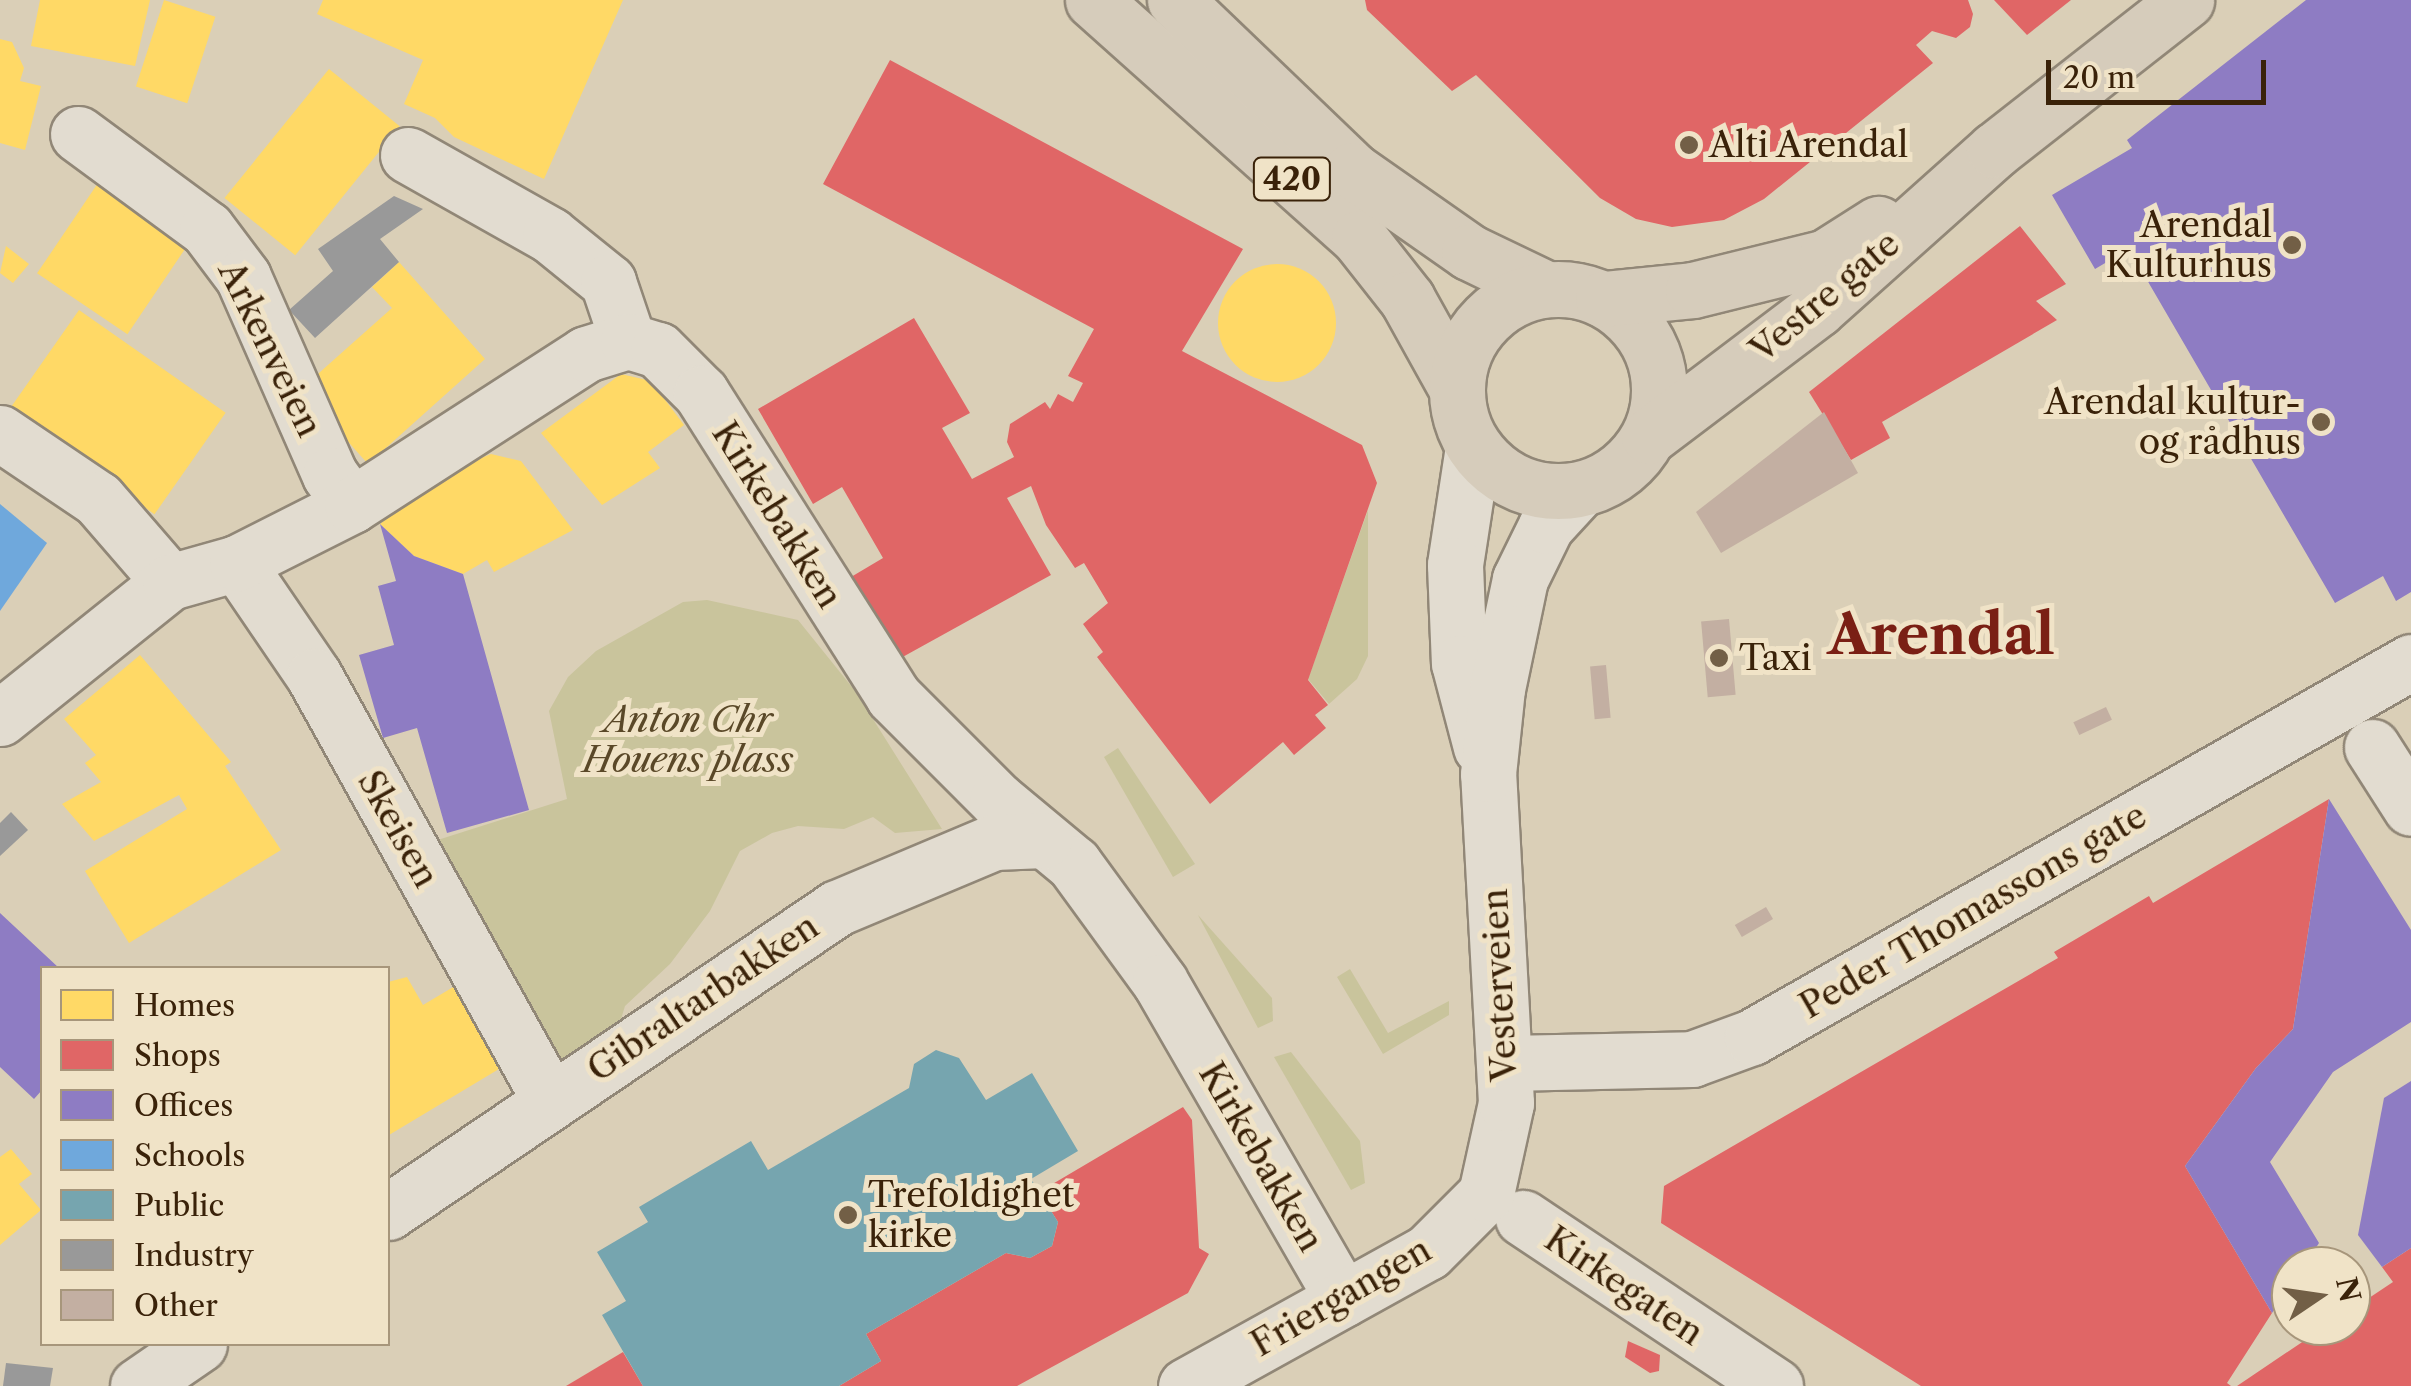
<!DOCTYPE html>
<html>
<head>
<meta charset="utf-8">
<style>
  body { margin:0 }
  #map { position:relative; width:2411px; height:1386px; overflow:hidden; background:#dacfb7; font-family:"Libre Caslon Text",serif }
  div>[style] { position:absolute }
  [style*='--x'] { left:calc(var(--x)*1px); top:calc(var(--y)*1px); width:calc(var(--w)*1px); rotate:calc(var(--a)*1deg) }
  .green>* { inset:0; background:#c9c49c }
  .homes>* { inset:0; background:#ffd966; transform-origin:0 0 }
  .round { border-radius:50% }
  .shops>* { inset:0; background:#e06666 }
  .offices>* { inset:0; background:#8e7cc3 }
  .schools>* { inset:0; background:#6fa8dc }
  .public>* { inset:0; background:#76a5af }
  .industry>* { inset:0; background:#999 }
  .building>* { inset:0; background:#c3afa2; transform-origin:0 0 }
  .roads { filter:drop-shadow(2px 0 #918777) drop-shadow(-2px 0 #918777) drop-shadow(0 2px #918777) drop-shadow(0 -2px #918777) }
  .minor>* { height:55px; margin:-27.5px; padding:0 27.5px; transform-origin:27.5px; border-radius:27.5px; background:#e2dcd0 }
  .major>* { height:55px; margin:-27.5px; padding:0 27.5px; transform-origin:27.5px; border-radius:27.5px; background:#d6ccbb }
  .major>.ring { margin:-27.5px; padding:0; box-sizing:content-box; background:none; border:55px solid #d6ccbb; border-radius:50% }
  .dots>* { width:28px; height:28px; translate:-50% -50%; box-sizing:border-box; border:5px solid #f0e3c7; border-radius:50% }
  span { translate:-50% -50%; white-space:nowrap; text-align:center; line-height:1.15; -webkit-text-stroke:10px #f0e3c7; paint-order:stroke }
  .shield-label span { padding:2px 8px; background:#f0e3c7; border:2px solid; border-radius:8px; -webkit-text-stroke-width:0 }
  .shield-label { font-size:32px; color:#3a2209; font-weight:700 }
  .poi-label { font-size:35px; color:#3a2209 }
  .left { translate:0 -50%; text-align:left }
  .right { translate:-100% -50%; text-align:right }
  .street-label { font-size:35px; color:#3a2209 }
  .park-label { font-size:35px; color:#5a4828; font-style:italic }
  .town-label { font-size:55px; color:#7a1f14; font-weight:700 }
  .legend { position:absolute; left:40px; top:966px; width:350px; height:380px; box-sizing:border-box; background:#f0e3c7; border:2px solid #a7967b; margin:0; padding:12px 18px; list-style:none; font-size:30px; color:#3a2209 }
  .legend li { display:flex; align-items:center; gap:20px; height:50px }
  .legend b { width:50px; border:2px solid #a7967b }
  .north { position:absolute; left:2271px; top:1246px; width:100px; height:100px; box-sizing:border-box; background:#f0e3c7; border:2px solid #a7967b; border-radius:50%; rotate:77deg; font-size:28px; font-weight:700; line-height:40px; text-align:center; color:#3a2209 }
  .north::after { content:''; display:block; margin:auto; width:35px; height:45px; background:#725f46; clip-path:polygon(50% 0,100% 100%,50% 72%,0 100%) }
  .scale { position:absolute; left:2046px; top:60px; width:220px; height:45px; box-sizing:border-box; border:5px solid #3a2209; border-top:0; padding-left:12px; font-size:30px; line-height:35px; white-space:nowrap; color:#3a2209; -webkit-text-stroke:8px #f0e3c7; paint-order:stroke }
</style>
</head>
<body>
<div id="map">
  <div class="green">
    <i style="clip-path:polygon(1368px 510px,1368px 656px,1357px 679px,1329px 704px,1308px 679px)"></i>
    <i style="clip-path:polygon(707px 600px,798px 620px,856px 692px,942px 829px,895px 833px,873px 817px,844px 829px,798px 826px,772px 833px,740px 851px,710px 911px,670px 964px,625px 1006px,614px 1042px,580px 1066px,543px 1060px,425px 844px,567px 799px,549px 711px,568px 677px,596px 651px,683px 602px)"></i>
    <i style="clip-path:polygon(1118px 748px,1195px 864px,1173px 877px,1104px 757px)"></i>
    <i style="clip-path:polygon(1198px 915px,1272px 998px,1273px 1021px,1258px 1028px)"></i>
    <i style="clip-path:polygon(1350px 969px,1388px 1033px,1449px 1001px,1449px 1015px,1383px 1054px,1337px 977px)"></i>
    <i style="clip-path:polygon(1291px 1052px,1360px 1141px,1365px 1183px,1351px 1190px,1274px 1057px)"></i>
  </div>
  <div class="homes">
    <i style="clip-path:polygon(40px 0,150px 0,135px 66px,31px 46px)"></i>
    <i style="left:164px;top:0;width:54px;height:91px;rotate:18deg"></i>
    <i style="clip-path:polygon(323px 0,623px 0,544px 179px,454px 137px,435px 118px,404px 104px,423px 60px,317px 14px)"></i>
    <i style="clip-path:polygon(0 39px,12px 42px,24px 68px,20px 81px,41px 86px,25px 150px,0 143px)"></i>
    <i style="left:329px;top:69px;width:91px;height:166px;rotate:39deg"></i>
    <i style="left:98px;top:183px;width:109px;height:109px;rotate:34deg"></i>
    <i style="clip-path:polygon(6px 246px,29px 264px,13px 283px,0 273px)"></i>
    <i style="clip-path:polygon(399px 262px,485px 359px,368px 464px,301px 389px,392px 308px,372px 287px)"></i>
    <i class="round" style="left:1218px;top:264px;width:118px;height:118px"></i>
    <i style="left:79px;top:310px;width:179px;height:124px;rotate:35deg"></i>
    <i style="clip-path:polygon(621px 374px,651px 381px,684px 425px,648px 452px,660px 468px,602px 505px,541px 433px)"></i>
    <i style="clip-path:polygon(491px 454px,521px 461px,573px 530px,494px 572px,487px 560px,463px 574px,414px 556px,380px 524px,435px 477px)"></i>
    <i style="clip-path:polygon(140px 655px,231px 762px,225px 766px,281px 850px,129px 943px,85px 871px,187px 809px,179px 795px,94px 841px,62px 804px,101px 782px,85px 763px,96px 755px,64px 719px)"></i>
    <i style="clip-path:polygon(407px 977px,423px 1005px,455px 986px,504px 1066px,389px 1135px,388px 982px)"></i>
    <i style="clip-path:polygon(11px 1149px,32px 1174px,19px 1184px,41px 1210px,0 1245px,0 1157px)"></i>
  </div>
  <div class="shops">
    <i style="clip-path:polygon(1365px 0,1968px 0,1973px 14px,1970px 27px,1956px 38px,1932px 31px,1916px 45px,1933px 63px,1764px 199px,1724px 220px,1672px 227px,1636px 219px,1600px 198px,1476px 75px,1452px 91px,1367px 10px)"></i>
    <i style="clip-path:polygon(1994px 0,2071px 0,2027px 35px)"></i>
    <i style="clip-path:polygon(890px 60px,1243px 249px,1182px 351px,1362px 445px,1377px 483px,1308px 680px,1328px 705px,1315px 715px,1326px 728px,1294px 755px,1283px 742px,1210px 804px,1097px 657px,1103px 652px,1083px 624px,1108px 603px,1084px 563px,1075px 568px,1046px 525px,1031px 486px,1007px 498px,1051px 575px,899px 659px,851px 577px,883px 558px,842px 487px,813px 504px,758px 409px,914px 318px,970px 413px,942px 428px,972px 479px,1014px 457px,1007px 442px,1010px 424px,1045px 402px,1050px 409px,1058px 394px,1073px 402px,1083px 383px,1068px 376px,1094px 329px,823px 184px)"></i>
    <i style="clip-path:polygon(2020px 226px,2066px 284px,2036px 301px,2057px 320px,1882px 422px,1890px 438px,1851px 460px,1809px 392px)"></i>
    <i style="clip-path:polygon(2329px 799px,2293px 1029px,2256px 1068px,2185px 1166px,2272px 1313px,2227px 1383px,2231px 1386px,1921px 1386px,1661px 1223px,1664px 1186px,2058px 958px,2054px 952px,2149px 896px,2153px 903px)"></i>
    <i style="clip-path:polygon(1183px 1107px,1192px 1120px,1199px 1248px,1209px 1254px,1188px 1293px,1017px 1386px,839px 1386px,881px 1361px,866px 1334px,1006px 1253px,1030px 1258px,1052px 1246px,1058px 1222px,1039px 1192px)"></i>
    <i style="clip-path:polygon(2411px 1248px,2411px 1386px,2237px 1386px,2326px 1326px,2351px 1326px,2351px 1310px,2393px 1282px,2382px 1267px)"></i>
    <i style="clip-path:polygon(1628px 1341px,1660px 1355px,1659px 1371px,1650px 1373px,1625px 1357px)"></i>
    <i style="clip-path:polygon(623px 1352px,643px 1386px,566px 1386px)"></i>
  </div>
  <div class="offices">
    <i style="clip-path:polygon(2306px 0,2411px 0,2411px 592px,2396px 601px,2383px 576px,2335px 603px,2129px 249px,2095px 269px,2052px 195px,2132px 148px,2127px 140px)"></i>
    <i style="clip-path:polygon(380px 524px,414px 556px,463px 574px,529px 810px,447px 833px,417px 728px,383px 738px,359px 655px,394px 645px,378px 586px,396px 581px)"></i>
    <i style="clip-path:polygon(2329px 799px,2411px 930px,2411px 1022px,2333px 1072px,2270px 1162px,2319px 1243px,2304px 1266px,2291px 1266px,2291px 1285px,2272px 1313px,2185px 1166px,2256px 1068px,2293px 1029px)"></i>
    <i style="clip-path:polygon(0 913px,59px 968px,42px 968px,42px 1090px,34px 1099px,0 1067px)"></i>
    <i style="clip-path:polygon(2411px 1081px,2411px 1248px,2382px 1267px,2358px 1235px,2384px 1098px)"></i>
  </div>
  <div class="schools">
    <i style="clip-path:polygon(0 504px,47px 543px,0 611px)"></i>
  </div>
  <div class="public">
    <i style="clip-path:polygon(936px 1050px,959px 1058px,986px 1100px,1032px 1073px,1078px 1151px,1031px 1179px,1058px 1222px,1052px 1246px,1030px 1258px,1006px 1253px,866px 1334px,881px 1361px,839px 1386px,643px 1386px,602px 1315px,626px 1301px,597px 1252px,648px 1222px,639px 1207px,751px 1141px,768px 1170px,909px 1088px,914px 1064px)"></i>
  </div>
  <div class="industry">
    <i style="clip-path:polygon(394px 196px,423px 209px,380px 239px,399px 262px,315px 338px,289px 310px,333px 271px,318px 249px)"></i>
    <i style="clip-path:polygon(11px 812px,28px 830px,0 856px,0 823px)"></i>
    <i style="clip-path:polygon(6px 1363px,53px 1368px,50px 1386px,3px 1386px)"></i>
  </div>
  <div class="building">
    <i style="clip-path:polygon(1824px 412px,1858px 473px,1721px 553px,1696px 512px)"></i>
    <i style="left:1729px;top:619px;width:76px;height:28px;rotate:85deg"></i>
    <i style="left:1606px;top:665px;width:53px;height:16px;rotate:85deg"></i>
    <i style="left:2106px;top:707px;width:14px;height:36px;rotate:65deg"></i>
    <i style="left:1766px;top:907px;width:14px;height:36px;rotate:60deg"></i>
  </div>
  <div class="roads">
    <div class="minor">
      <i style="--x:78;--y:134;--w:160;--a:36.4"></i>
      <i style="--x:207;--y:229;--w:60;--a:53.1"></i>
      <i style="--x:243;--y:277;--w:216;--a:66.3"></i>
      <i style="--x:330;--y:475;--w:37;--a:54"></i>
      <i style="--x:408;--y:155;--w:163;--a:29.4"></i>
      <i style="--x:550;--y:235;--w:75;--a:39"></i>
      <i style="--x:608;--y:282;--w:62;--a:71.3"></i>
      <i style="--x:0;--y:433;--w:118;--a:34"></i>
      <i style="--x:98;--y:499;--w:110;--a:49.1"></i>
      <i style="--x:1473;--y:447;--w:119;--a:98.7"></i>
      <i style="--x:1455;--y:565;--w:98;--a:87.7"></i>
      <i style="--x:1459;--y:663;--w:87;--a:75.3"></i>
      <i style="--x:237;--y:563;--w:137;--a:55.7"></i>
      <i style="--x:314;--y:676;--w:485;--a:60.9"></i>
      <i style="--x:0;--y:718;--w:218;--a:-38.7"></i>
      <i style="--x:170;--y:582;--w:70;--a:-15.8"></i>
      <i style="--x:237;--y:563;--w:129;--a:-26.8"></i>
      <i style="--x:352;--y:505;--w:278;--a:-32.8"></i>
      <i style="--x:586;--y:354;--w:44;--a:-17.2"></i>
      <i style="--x:628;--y:341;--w:31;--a:17"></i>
      <i style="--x:658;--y:350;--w:61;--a:45"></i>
      <i style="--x:701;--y:393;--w:359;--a:57.6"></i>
      <i style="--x:893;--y:696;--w:147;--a:45"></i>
      <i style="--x:997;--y:800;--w:100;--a:39.7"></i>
      <i style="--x:1074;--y:864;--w:146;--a:53.9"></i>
      <i style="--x:1160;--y:982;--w:366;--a:60"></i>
      <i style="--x:2372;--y:747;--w:72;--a:57.4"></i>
      <i style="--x:1507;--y:1063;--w:185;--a:-1.2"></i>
      <i style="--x:1692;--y:1059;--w:64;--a:-20.1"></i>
      <i style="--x:1752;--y:1037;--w:758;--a:-29.64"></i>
      <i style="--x:388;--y:1212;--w:542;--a:-34.1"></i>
      <i style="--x:837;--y:908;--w:170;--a:-22.8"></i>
      <i style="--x:994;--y:842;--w:50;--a:-2.3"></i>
      <i style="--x:1523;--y:1218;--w:303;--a:33.7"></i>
      <i style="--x:138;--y:1386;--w:74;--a:-34.5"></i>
      <i style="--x:1186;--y:1386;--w:277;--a:-29"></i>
      <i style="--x:1428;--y:1252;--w:82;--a:-45"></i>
      <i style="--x:1486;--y:1194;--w:93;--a:-77.6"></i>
      <i style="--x:1506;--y:1103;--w:329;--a:-93.1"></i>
      <i style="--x:1488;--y:774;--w:85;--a:-84"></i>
      <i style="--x:1497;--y:689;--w:112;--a:-78.2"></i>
      <i style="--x:1520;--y:579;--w:59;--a:-63.9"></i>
      <i style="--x:1546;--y:526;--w:49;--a:-47.5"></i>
    </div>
    <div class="major">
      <i style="--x:1093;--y:0;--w:357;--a:41.8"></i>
      <i style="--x:1359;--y:238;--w:78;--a:51.8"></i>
      <i style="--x:1407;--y:299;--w:101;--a:60.9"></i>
      <i style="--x:1175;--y:0;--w:245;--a:43.8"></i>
      <i style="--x:1352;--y:170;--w:143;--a:35"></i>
      <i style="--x:1469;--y:252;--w:85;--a:25.7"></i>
      <i class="ring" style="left:1457px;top:289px;width:147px;height:147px"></i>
      <i style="--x:1603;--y:299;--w:90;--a:-5.7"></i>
      <i style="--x:1693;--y:290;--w:137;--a:-13.9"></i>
      <i style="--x:1826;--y:257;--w:62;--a:-32.4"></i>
      <i style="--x:1649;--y:436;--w:211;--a:-37.1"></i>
      <i style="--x:1817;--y:309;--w:239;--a:-41.8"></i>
      <i style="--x:1995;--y:150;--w:243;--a:-38.1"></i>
    </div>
  </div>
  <div class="dots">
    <i style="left:1689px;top:145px;background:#725f46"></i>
    <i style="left:2292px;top:245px;background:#725f46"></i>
    <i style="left:2321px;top:422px;background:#725f46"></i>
    <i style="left:1719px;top:658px;background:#725f46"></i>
    <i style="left:848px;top:1215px;background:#725f46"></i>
  </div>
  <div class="shield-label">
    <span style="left:1292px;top:179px">420</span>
  </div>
  <div class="poi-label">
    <span class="left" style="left:1709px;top:145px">Alti Arendal</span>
    <span class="right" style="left:2272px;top:245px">Arendal<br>Kulturhus</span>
    <span class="right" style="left:2301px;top:422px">Arendal kultur-<br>og rådhus</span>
    <span class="left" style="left:1739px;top:658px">Taxi</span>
    <span class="left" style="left:868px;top:1215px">Trefoldighet<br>kirke</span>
  </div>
  <div class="street-label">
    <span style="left:1825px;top:297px;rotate:-40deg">Vestre gate</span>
    <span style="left:270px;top:349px;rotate:64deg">Arkenveien</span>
    <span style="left:777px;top:515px;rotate:58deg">Kirkebakken</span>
    <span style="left:398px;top:829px;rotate:61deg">Skeisen</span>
    <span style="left:1973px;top:911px;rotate:-30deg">Peder Thomassons gate</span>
    <span style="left:1500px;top:985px;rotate:-93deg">Vesterveien</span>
    <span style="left:703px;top:998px;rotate:-34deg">Gibraltarbakken</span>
    <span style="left:1261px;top:1157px;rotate:60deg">Kirkebakken</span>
    <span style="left:1624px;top:1286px;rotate:34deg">Kirkegaten</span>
    <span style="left:1341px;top:1297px;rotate:-30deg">Friergangen</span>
  </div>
  <div class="park-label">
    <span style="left:688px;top:740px">Anton Chr<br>Houens plass</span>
  </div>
  <div class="town-label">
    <span style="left:1941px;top:635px">Arendal</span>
  </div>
  <ul class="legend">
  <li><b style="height:28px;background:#ffd966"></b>Homes</li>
  <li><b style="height:28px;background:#e06666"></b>Shops</li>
  <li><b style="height:28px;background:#8e7cc3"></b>Offices</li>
  <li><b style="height:28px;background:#6fa8dc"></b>Schools</li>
  <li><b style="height:28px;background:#76a5af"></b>Public</li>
  <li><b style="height:28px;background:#999"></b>Industry</li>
  <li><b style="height:28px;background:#c3afa2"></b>Other</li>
  </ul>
  <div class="north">N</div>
  <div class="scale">20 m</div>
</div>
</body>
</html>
